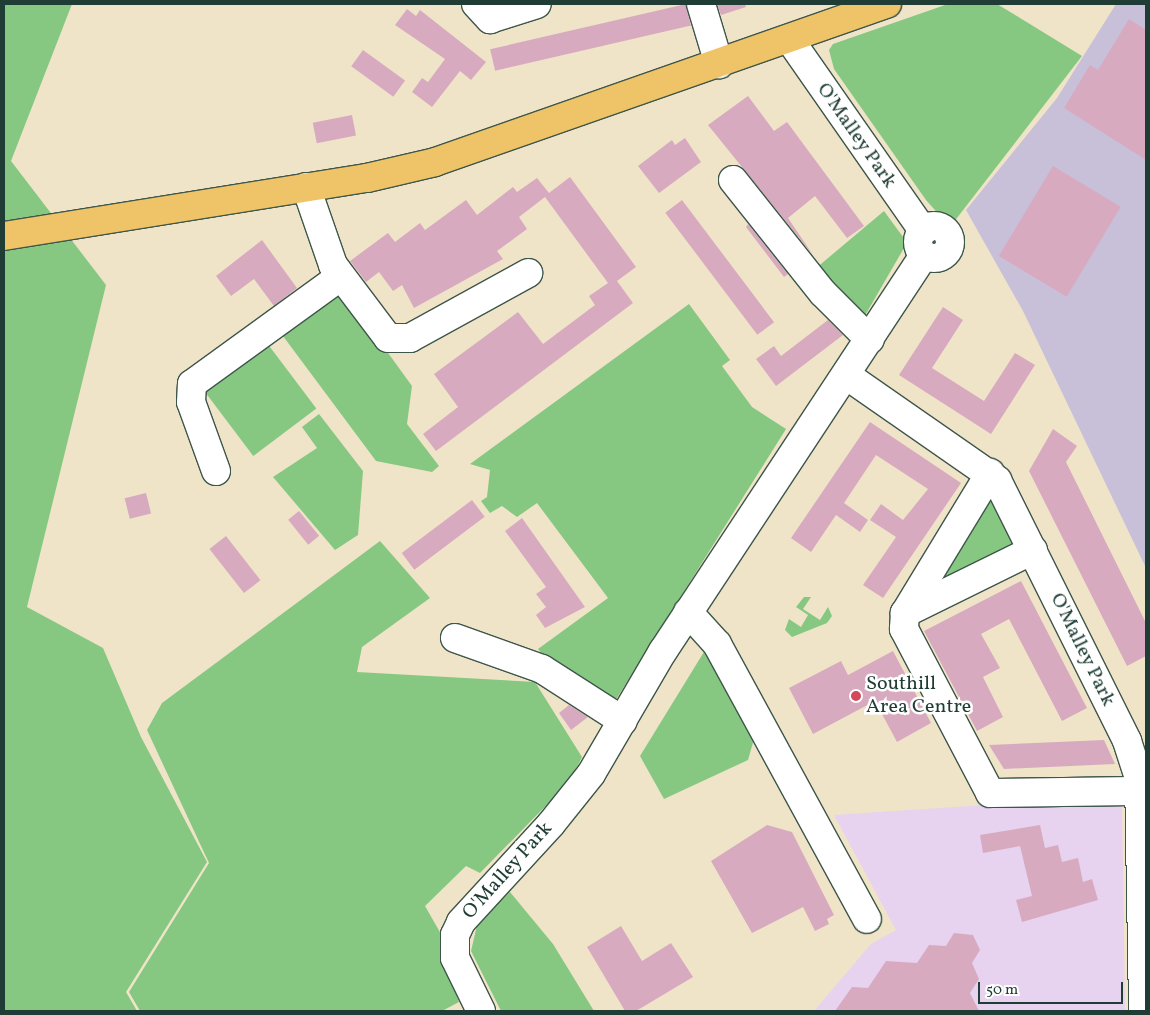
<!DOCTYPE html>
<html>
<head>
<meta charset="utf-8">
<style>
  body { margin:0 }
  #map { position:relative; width:1150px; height:1015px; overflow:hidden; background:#efe4c8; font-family:Vollkorn,serif }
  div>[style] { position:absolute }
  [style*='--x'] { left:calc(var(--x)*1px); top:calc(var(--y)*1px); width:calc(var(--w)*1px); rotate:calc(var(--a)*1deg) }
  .built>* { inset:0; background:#e7d2ef }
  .industrial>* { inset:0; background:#c8bfd8 }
  .green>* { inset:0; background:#86c881; transform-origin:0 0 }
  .building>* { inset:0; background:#d8aac0; transform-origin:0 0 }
  .roads { filter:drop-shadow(1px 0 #3e564a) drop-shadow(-1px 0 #3e564a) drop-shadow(0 1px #3e564a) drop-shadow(0 -1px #3e564a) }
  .minor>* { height:28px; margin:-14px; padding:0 14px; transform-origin:14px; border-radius:14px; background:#fff }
  .minor>.ring { margin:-14px; padding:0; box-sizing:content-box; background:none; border:28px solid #fff; border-radius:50% }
  .major>* { height:28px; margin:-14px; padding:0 14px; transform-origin:14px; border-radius:14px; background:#efc469 }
  .dots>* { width:14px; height:14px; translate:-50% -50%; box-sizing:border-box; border:2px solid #fff; border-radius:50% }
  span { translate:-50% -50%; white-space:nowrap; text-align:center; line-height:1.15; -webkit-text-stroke:5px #fff; paint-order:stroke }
  .street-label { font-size:20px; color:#1f3d34 }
  .poi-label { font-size:20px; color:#1f3d34 }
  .left { translate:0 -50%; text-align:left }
  .frame { position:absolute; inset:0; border:5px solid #1f3d34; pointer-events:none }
  .scale { position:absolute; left:978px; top:982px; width:145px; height:22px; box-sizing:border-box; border:2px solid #1f3d34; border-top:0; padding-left:6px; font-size:15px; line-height:18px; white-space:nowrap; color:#1f3d34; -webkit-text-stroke:4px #fff; paint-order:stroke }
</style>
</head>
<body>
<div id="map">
  <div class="built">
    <i style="clip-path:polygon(1122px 804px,1125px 1011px,814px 1011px,871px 944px,896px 930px,834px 815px,985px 805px)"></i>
  </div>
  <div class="industrial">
    <i style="clip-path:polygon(1116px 4px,1146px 4px,1146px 568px,1023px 311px,966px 210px,1057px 98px)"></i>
  </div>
  <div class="green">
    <i style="clip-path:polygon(4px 4px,72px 4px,11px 161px,106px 285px,27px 607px,103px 648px,141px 737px,207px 862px,126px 992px,137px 1011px,4px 1011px)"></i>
    <i style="clip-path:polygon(948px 4px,997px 4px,1082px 56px,950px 227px,926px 200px,834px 69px,829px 50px,833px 44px)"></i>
    <i style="clip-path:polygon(884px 211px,903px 237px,904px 248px,863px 319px,815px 269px)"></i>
    <i style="clip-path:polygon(341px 288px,412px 386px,407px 424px,439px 466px,432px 472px,376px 461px,280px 332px)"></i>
    <i style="clip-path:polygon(689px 304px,730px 360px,722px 366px,752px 407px,786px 429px,617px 698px,607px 698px,548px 662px,538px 649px,608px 598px,537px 503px,517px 517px,502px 506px,490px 513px,481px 501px,487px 497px,490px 470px,470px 464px)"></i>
    <i style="left:267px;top:343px;width:82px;height:79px;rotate:53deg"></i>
    <i style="clip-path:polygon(319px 414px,363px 471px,358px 535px,335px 550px,273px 477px,317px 448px,302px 427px)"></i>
    <i style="clip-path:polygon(990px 491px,1021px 545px,940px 589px,928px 581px)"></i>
    <i style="clip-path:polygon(380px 541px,430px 598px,362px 647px,357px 672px,535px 682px,582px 757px,570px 781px,480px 873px,466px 866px,425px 906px,441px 934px,443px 959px,459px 1002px,442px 1011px,140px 1011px,129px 992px,209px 863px,147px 730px,162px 703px)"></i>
    <i style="clip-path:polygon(804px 597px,811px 597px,803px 609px,820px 620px,828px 607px,832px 616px,827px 623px,792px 637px,785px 630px,789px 619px,801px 627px,808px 615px,796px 607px)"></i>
    <i style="clip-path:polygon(707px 647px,756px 732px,748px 760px,664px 799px,640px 756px)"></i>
    <i style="clip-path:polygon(510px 892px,553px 944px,594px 1011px,501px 1011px,471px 951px,478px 921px)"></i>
  </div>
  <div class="building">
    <i style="left:686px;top:4px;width:22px;height:201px;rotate:77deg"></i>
    <i style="clip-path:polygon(717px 4px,745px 4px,746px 7px,721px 15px)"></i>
    <i style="clip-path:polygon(407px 9px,416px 16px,420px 10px,486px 62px,471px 80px,460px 71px,432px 107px,412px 92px,422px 78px,428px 82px,445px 59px,395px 25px)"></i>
    <i style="clip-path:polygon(1129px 19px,1146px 30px,1146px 160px,1064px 108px,1090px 65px,1098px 70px)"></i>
    <i style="left:363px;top:50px;width:52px;height:20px;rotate:36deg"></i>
    <i style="clip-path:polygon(748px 96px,774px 131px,787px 122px,864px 226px,847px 238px,815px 196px,788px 218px,813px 255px,708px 125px)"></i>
    <i style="left:352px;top:115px;width:21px;height:40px;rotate:79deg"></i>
    <i style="clip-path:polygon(685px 138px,701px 162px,659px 193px,638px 166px,672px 140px,675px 145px)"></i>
    <i style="left:1053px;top:166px;width:79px;height:105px;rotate:31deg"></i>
    <i style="clip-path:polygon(570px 177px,636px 267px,617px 281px,633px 303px,436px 451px,423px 434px,458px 407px,434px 374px,518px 312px,543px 344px,595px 305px,589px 296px,608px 283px,545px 197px,519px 217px,527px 229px,497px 251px,503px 259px,414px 308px,402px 285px,393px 291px,379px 272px,366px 282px,350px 261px,388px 233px,395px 242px,420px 223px,425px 230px,466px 200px,477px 215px,513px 187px,517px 192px,537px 178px,549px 193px)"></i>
    <i style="left:682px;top:200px;width:153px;height:21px;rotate:53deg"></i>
    <i style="clip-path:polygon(748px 224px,788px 274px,784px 277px,746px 227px)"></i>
    <i style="clip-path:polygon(262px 240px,297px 288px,274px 306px,254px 279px,231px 296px,216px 276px)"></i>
    <i style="clip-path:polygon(943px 307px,963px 320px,932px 368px,984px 401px,1015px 353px,1035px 365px,991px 434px,899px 375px)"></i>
    <i style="clip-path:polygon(828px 320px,843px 335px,776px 386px,756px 359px,774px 346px,781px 356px)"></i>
    <i style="clip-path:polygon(870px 422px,961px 483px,883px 598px,863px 585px,896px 537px,870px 520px,881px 504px,903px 520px,928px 489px,876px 455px,844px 503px,868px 520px,860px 532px,836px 515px,811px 552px,791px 538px)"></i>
    <i style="clip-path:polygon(1053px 429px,1077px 446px,1066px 462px,1146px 623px,1146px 656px,1127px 666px,1029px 471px)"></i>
    <i style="left:146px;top:493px;width:21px;height:22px;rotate:76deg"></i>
    <i style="left:472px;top:500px;width:21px;height:88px;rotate:53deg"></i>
    <i style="left:299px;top:511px;width:32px;height:14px;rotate:51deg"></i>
    <i style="clip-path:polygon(522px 518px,585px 607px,545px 628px,536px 615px,546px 607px,536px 594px,546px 587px,505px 531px)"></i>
    <i style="left:226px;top:536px;width:56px;height:21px;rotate:52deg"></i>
    <i style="clip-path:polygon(1021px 581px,1087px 708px,1062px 721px,1009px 619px,981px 634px,1000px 668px,983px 677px,1003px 717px,977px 731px,924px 631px)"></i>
    <i style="clip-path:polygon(893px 651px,931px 723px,897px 742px,875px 701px,813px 734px,789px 688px,841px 661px,848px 675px)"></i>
    <i style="clip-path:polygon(569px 705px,588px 717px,571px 730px,559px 713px)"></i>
    <i style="clip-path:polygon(1104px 740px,1115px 764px,1004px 769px,989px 745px)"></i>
    <i style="clip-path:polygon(767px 825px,792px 832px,834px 915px,827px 919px,829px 924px,815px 931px,803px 907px,752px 933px,711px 861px)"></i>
    <i style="clip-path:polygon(1040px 825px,1045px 848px,1058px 845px,1062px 862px,1078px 858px,1083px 882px,1092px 879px,1098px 900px,1022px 922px,1016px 900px,1032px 896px,1020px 846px,983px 853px,980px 835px)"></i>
    <i style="clip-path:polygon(621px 926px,642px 961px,671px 943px,693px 977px,636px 1011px,625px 1011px,587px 947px)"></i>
    <i style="clip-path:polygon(954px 933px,973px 935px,980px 950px,972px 963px,979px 979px,970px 993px,979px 1011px,835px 1011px,852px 987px,868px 988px,886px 961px,917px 963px,929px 945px,946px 946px)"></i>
  </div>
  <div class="roads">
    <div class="minor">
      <i style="--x:476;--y:4;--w:21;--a:47"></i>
      <i style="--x:490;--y:19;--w:49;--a:-17.7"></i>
      <i style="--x:701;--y:4;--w:63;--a:73.3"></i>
      <i style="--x:790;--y:40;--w:233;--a:55.1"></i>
      <i style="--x:733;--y:180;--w:144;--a:51.5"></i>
      <i style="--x:823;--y:293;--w:66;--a:45"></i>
      <i style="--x:306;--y:187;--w:83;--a:70.9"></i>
      <i style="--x:333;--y:265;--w:91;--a:53"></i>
      <i style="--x:388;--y:338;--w:22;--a:0"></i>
      <i style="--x:410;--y:338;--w:135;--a:-28.8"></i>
      <i class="ring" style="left:918px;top:226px;width:4px;height:4px"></i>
      <i style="--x:846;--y:375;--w:184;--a:34.8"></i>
      <i style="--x:997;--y:480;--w:292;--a:63.5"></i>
      <i style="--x:1127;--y:741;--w:39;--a:72"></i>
      <i style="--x:1139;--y:778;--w:233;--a:89"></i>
      <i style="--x:216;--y:471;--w:73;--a:-109.9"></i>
      <i style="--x:191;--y:402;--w:18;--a:-87"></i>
      <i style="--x:192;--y:384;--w:183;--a:-35.9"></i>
      <i style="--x:1033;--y:550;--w:143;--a:153.8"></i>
      <i style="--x:905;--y:613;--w:16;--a:94"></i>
      <i style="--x:904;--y:629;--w:185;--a:62.3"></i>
      <i style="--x:990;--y:793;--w:149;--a:-0.8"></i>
      <i style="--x:688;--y:612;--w:43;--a:47.8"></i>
      <i style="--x:717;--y:644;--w:313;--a:61.4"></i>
      <i style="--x:905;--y:613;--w:164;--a:-58.7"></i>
      <i style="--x:455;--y:638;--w:92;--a:19.6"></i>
      <i style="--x:542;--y:669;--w:96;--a:32.7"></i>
      <i style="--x:481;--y:1011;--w:59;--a:-116.1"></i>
      <i style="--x:455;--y:958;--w:23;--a:-90"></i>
      <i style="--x:455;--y:935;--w:14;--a:-65"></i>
      <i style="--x:461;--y:922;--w:133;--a:-47.4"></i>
      <i style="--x:551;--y:824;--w:64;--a:-51.3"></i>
      <i style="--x:591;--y:774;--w:143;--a:-59.7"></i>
      <i style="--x:663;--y:651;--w:474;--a:-56.6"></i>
    </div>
    <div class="major">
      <i style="--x:4;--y:236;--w:368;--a:-9.1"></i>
      <i style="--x:367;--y:178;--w:70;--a:-13.2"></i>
      <i style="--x:435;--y:162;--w:479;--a:-19.3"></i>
    </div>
  </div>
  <div class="dots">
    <i style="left:856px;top:696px;background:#d1495b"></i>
  </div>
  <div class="street-label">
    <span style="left:856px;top:136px;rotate:55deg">O'Malley Park</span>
    <span style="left:1082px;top:650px;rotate:64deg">O'Malley Park</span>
    <span style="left:508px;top:871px;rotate:-48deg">O'Malley Park</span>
  </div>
  <div class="poi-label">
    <span class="left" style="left:866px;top:696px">Southill<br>Area Centre</span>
  </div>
  <div class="frame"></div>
  <div class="scale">50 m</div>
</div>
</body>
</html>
